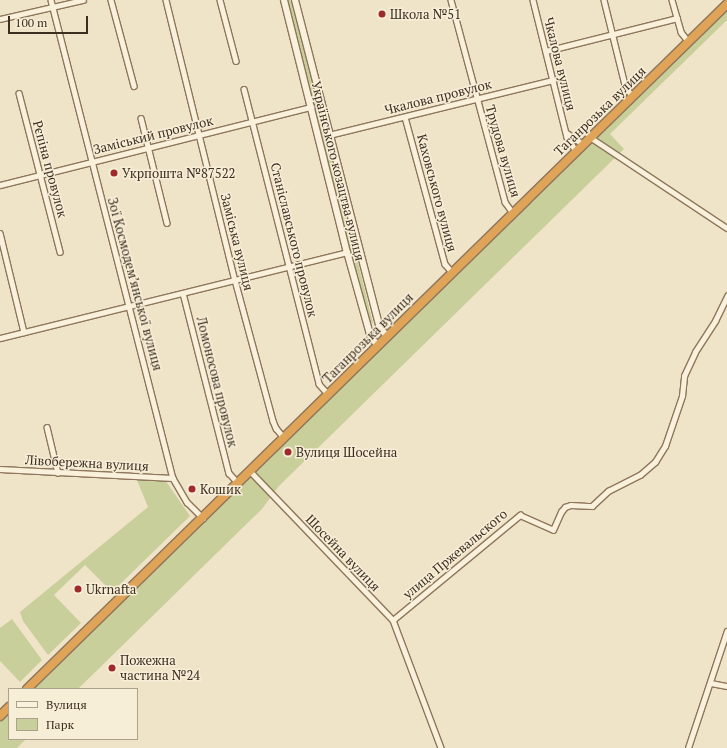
<!DOCTYPE html>
<html>
<head>
<meta charset="utf-8">
<style>
  body { margin:0 }
  #map { position:relative; width:727px; height:748px; overflow:hidden; background:#f0e4c8; font-family:"PT Serif",serif }
  div>[style] { position:absolute }
  [style*='--x'] { left:calc(var(--x)*1px); top:calc(var(--y)*1px); width:calc(var(--w)*1px); rotate:calc(var(--a)*1deg) }
  .green>* { inset:0; background:#c9cf9b }
  .roads { filter:drop-shadow(1px 0 #8d765c) drop-shadow(-1px 0 #8d765c) drop-shadow(0 1px #8d765c) drop-shadow(0 -1px #8d765c) }
  .street>* { height:4.5px; margin:-2.25px; padding:0 2.25px; transform-origin:2.25px; border-radius:2.25px; background:#faf1dc }
  .secondary>* { height:6px; margin:-3px; padding:0 3px; transform-origin:3px; border-radius:3px; background:#faf1dc }
  .highway>* { height:8px; margin:-4px; padding:0 4px; transform-origin:4px; border-radius:4px; background:#e0a458 }
  .dots>* { width:11px; height:11px; translate:-50% -50%; box-sizing:border-box; border:2px solid #f7eed8; border-radius:50% }
  span { translate:-50% -50%; white-space:nowrap; text-align:center; line-height:1.15; -webkit-text-stroke:3px #f7eed8; paint-order:stroke }
  .poi-label { font-size:13px; color:#3d2e20 }
  .left { translate:0 -50%; text-align:left }
  .street-label { font-size:13px; color:#3d2e20 }
  .legend { position:absolute; left:8px; top:688px; width:130px; height:52px; box-sizing:border-box; background:#f7eed8; border:1px solid #ada18e; margin:0; padding:5px 7px; list-style:none; font-size:12px; color:#3d2e20 }
  .legend li { display:flex; align-items:center; gap:8px; height:20px }
  .legend b { width:20px; border:1px solid #ada18e }
  .scale { position:absolute; left:8px; top:16px; width:80px; height:18px; box-sizing:border-box; border:2px solid #3d2e20; border-top:0; padding-left:5px; font-size:12px; line-height:14px; white-space:nowrap; color:#3d2e20; -webkit-text-stroke:3px #f7eed8; paint-order:stroke }
</style>
</head>
<body>
<div id="map">
  <div class="green">
    <i style="clip-path:polygon(286px 0,293px 0,373px 323px,368px 324px)"></i>
    <i style="clip-path:polygon(727px 11px,727px 20px,610px 134px,624px 149px,279px 486px,262px 509px,223px 547px,78px 689px,34px 689px)"></i>
    <i style="clip-path:polygon(136px 478px,165px 480px,190px 516px,112px 592px,85px 565px,54px 595px,81px 623px,48px 655px,23px 621px,20px 612px,148px 507px)"></i>
    <i style="clip-path:polygon(12px 619px,42px 660px,20px 682px,0 661px,0 628px)"></i>
    <i style="clip-path:polygon(9px 713px,9px 739px,26px 739px,17px 748px,0 748px,0 722px)"></i>
  </div>
  <div class="roads">
    <div class="street">
      <i style="--x:51;--y:0;--w:493;--a:75.7"></i>
      <i style="--x:173;--y:478;--w:28;--a:60"></i>
      <i style="--x:187;--y:502;--w:23;--a:45"></i>
      <i style="--x:111;--y:0;--w:89;--a:75"></i>
      <i style="--x:166;--y:0;--w:288;--a:76.2"></i>
      <i style="--x:235;--y:280;--w:146;--a:74.9"></i>
      <i style="--x:273;--y:421;--w:8;--a:67"></i>
      <i style="--x:276;--y:428;--w:13;--a:51"></i>
      <i style="--x:220;--y:0;--w:63;--a:75.3"></i>
      <i style="--x:451;--y:0;--w:209;--a:75"></i>
      <i style="--x:505;--y:202;--w:14;--a:54"></i>
      <i style="--x:533;--y:0;--w:141;--a:76.1"></i>
      <i style="--x:567;--y:137;--w:17;--a:57"></i>
      <i style="--x:604;--y:0;--w:88;--a:76.1"></i>
      <i style="--x:625;--y:85;--w:13;--a:58"></i>
      <i style="--x:672;--y:0;--w:33;--a:74"></i>
      <i style="--x:681;--y:32;--w:11;--a:52"></i>
      <i style="--x:0;--y:19;--w:85;--a:-12.9"></i>
      <i style="--x:546;--y:51;--w:135;--a:-14.1"></i>
      <i style="--x:244;--y:89;--w:304;--a:75.7"></i>
      <i style="--x:319;--y:384;--w:13;--a:48"></i>
      <i style="--x:19;--y:93;--w:164;--a:75.5"></i>
      <i style="--x:405;--y:117;--w:152;--a:74.8"></i>
      <i style="--x:445;--y:264;--w:11;--a:49"></i>
      <i style="--x:141;--y:118;--w:108;--a:76.1"></i>
      <i style="--x:567;--y:133;--w:19;--a:35"></i>
      <i style="--x:329;--y:135;--w:231;--a:-13.8"></i>
      <i style="--x:590;--y:137;--w:164;--a:33.6"></i>
      <i style="--x:0;--y:185;--w:321;--a:-14.1"></i>
      <i style="--x:0;--y:233;--w:102;--a:76.4"></i>
      <i style="--x:183;--y:293;--w:186;--a:75.7"></i>
      <i style="--x:229;--y:473;--w:13;--a:48"></i>
      <i style="--x:0;--y:338;--w:357;--a:-13.9"></i>
      <i style="--x:47;--y:427;--w:47;--a:76.6"></i>
      <i style="--x:0;--y:469;--w:173;--a:3"></i>
      <i style="--x:250;--y:471;--w:207;--a:46.2"></i>
      <i style="--x:393;--y:620;--w:137;--a:69.4"></i>
      <i style="--x:393;--y:620;--w:165;--a:-39.6"></i>
      <i style="--x:520;--y:515;--w:36;--a:24"></i>
      <i style="--x:553;--y:530;--w:20;--a:-66"></i>
      <i style="--x:561;--y:512;--w:6;--a:-51"></i>
      <i style="--x:565;--y:507;--w:6;--a:-18"></i>
      <i style="--x:571;--y:505;--w:21;--a:3"></i>
      <i style="--x:592;--y:506;--w:22;--a:-43"></i>
      <i style="--x:608;--y:491;--w:36;--a:-27"></i>
      <i style="--x:640;--y:475;--w:20;--a:-41"></i>
      <i style="--x:655;--y:462;--w:19;--a:-58"></i>
      <i style="--x:665;--y:446;--w:53;--a:-71.2"></i>
      <i style="--x:682;--y:396;--w:20;--a:-84"></i>
      <i style="--x:684;--y:376;--w:26;--a:-65"></i>
      <i style="--x:695;--y:352;--w:37;--a:-57"></i>
      <i style="--x:715;--y:321;--w:28;--a:-64"></i>
      <i style="--x:711;--y:683;--w:16;--a:11"></i>
      <i style="--x:688;--y:748;--w:123;--a:-71.6"></i>
    </div>
    <div class="secondary">
      <i style="--x:284;--y:0;--w:260;--a:76"></i>
      <i style="--x:347;--y:252;--w:89;--a:74.4"></i>
      <i style="--x:371;--y:338;--w:10;--a:45"></i>
      <i style="--x:295;--y:0;--w:339;--a:75.5"></i>
      <i style="--x:380;--y:328;--w:11;--a:49"></i>
    </div>
    <div class="highway">
      <i style="--x:27;--y:689;--w:979;--a:-44.38"></i>
      <i style="--x:0;--y:716;--w:13;--a:-45"></i>
    </div>
  </div>
  <div class="dots">
    <i style="left:382px;top:14px;background:#9e2a2b"></i>
    <i style="left:114px;top:173px;background:#9e2a2b"></i>
    <i style="left:288px;top:452px;background:#9e2a2b"></i>
    <i style="left:192px;top:489px;background:#9e2a2b"></i>
    <i style="left:78px;top:589px;background:#9e2a2b"></i>
    <i style="left:112px;top:668px;background:#9e2a2b"></i>
  </div>
  <div class="poi-label">
    <span class="left" style="left:390px;top:14px">Школа №51</span>
    <span class="left" style="left:122px;top:173px">Укрпошта №87522</span>
    <span class="left" style="left:296px;top:452px">Вулиця Шосейна</span>
    <span class="left" style="left:200px;top:489px">Кошик</span>
    <span class="left" style="left:86px;top:589px">Ukrnafta</span>
    <span class="left" style="left:120px;top:668px">Пожежна<br>частина №24</span>
  </div>
  <div class="street-label">
    <span style="left:560px;top:64px;rotate:76deg">Чкалова вулиця</span>
    <span style="left:438px;top:97px;rotate:-14deg">Чкалова провулок</span>
    <span style="left:600px;top:111px;rotate:-44deg">Таганрозька вулиця</span>
    <span style="left:153px;top:135px;rotate:-14deg">Заміський провулок</span>
    <span style="left:503px;top:151px;rotate:74deg">Трудова вулиця</span>
    <span style="left:50px;top:169px;rotate:75deg">Рєпіна провулок</span>
    <span style="left:338px;top:171px;rotate:76deg">Українського козацтва вулиця</span>
    <span style="left:437px;top:193px;rotate:75deg">Каховського вулиця</span>
    <span style="left:294px;top:240px;rotate:76deg">Станіславського провулок</span>
    <span style="left:237px;top:242px;rotate:76deg">Заміська вулиця</span>
    <span style="left:135px;top:284px;rotate:75deg">Зої Космодем’янської вулиця</span>
    <span style="left:368px;top:338px;rotate:-45deg">Таганрозька вулиця</span>
    <span style="left:217px;top:382px;rotate:76deg">Ломоносова провулок</span>
    <span style="left:87px;top:463px;rotate:3deg">Лівобережна вулиця</span>
    <span style="left:343px;top:553px;rotate:46deg">Шосейна вулиця</span>
    <span style="left:455px;top:554px;rotate:-40deg">улица Пржевальского</span>
  </div>
  <ul class="legend">
  <li><b style="height:5px;background:#faf1dc"></b>Вулиця</li>
  <li><b style="height:11px;background:#c9cf9b"></b>Парк</li>
  </ul>
  <div class="scale">100 m</div>
</div>
</body>
</html>
